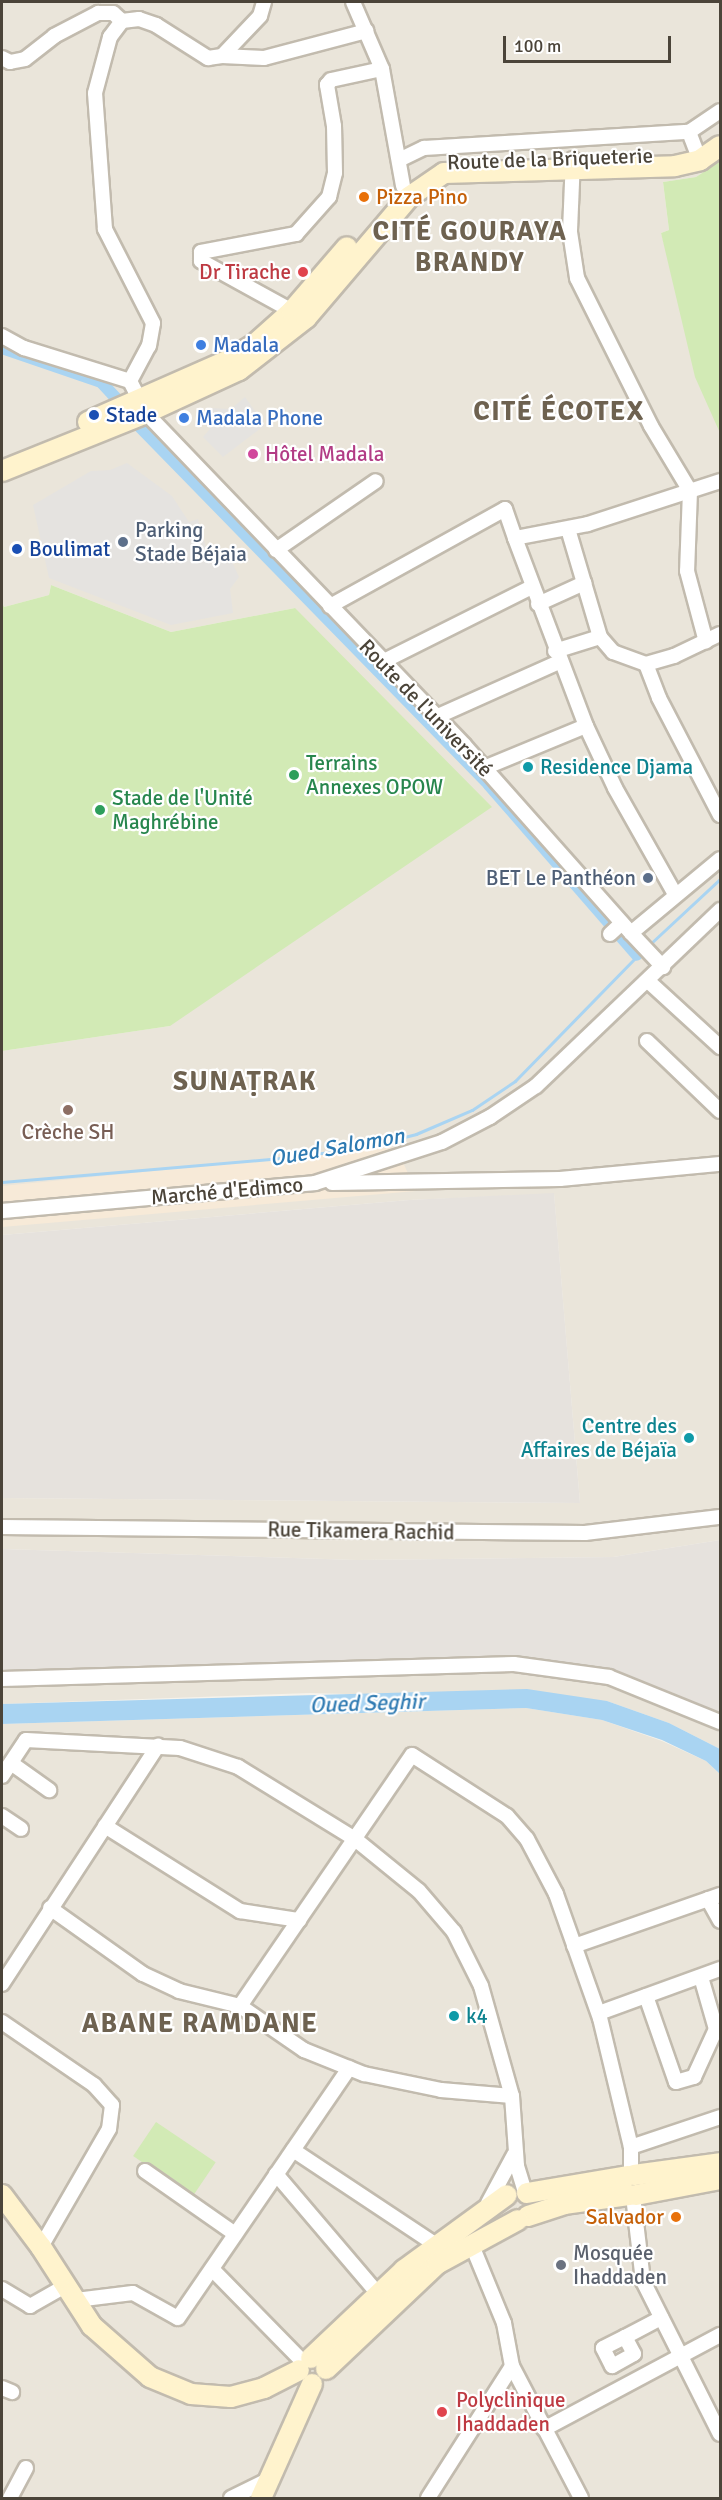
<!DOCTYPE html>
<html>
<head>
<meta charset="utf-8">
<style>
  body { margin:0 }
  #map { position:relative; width:722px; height:2500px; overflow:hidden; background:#f6f3ec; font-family:Signika,sans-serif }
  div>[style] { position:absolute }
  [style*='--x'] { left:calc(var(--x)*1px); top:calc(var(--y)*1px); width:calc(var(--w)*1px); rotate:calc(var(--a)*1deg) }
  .residential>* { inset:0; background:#eae5da }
  .commercial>* { inset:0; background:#f7ead8 }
  .industrial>* { inset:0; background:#e6e2dd }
  .green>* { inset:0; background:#d2eab5; transform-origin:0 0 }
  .parking>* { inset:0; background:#e5e3e0 }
  .water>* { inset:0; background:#a9d4f2 }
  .stream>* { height:3px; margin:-1.5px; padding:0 1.5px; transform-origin:1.5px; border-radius:1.5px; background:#a9d4f2 }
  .canal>* { height:12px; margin:-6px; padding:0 6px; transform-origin:6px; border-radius:6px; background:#a9d4f2 }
  .roads { filter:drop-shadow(2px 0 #c2bbae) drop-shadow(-2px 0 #c2bbae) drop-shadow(0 2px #c2bbae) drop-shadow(0 -2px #c2bbae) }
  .street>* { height:14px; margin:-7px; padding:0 7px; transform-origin:7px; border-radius:7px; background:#fff }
  .secondary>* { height:20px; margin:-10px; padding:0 10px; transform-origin:10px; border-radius:10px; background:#fff3cd }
  .dots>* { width:16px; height:16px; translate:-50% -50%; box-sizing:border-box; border:3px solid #fff; border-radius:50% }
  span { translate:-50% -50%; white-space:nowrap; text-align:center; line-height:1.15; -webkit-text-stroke:4.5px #fff; paint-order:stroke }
  .street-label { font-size:21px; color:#4b4439 }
  .food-label { font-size:21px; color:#c56008 }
  .left { translate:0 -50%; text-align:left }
  .right { translate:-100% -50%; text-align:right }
  .health-label { font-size:21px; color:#be3a42 }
  .shop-label { font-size:21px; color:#366cbe }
  .transit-label { font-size:21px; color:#164399 }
  .hotel-label { font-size:21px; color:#b23c85 }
  .service-label { font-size:21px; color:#4e5e75 }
  .leisure-label { font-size:21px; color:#27864d }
  .culture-label { font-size:21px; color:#0d838f }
  .education-label { font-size:21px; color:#785e54 }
  .worship-label { font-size:21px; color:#5b616d }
  .water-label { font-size:22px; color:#2e7ab2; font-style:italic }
  .district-label { font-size:27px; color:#6e6250; font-weight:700; letter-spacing:1.5px }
  .frame { position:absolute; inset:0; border:3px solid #4b4439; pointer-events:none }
  .scale { position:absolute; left:503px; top:36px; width:168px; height:27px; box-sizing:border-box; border:3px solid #4b4439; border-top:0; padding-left:8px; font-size:18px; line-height:21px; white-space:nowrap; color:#4b4439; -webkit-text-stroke:4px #fff; paint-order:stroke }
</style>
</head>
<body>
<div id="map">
  <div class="residential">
    <i style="clip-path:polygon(2px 2px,720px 2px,720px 161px,696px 177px,663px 182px,669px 230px,661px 233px,720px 433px,720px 1540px,613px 1557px,357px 1560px,2px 1549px,2px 1498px,580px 1503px,554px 1194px,409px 1200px,2px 1235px,2px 1051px,170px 1026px,295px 608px,171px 632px,51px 585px,49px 595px,4px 607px,2px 602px)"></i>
    <i style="clip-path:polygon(493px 1658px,608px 1671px,720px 1718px,720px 1749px,669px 1723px,607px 1701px,310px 1693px,2px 1704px,2px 1672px)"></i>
    <i style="clip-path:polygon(526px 1708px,602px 1720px,662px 1741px,706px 1761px,720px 1774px,720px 2498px,2px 2498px,2px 1724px)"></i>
  </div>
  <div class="commercial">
    <i style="clip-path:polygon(396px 1147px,416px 1191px,2px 1227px,2px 1186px)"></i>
  </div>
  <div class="industrial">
    <i style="clip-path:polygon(554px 1193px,580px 1503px,2px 1498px,2px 1235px,409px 1200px)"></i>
    <i style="clip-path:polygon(720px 1540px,720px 1718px,608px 1671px,494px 1658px,2px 1672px,2px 1549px,357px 1560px,613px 1557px)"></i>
  </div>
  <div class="green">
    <i style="clip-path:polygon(720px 161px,720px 433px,695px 377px,661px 233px,669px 230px,663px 182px,696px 177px)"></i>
    <i style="clip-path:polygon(51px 585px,171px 632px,295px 608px,492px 807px,170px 1026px,2px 1051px,2px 602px,4px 607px,49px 595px)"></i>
    <i style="left:156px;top:2122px;width:72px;height:41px;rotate:34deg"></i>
  </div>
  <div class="parking">
    <i style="clip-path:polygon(245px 397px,265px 425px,223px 457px,203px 437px,210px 429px,198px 417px,209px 408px,231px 409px)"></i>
    <i style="clip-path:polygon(127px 463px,172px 496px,189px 522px,198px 519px,210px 562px,232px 562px,239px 577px,230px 589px,233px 613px,171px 625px,49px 578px,33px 505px,91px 471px,110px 470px)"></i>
  </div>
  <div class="water">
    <i style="clip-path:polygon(527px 1689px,607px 1701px,669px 1723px,720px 1749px,720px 1774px,706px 1761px,662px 1740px,602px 1720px,526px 1708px,2px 1724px,2px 1704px)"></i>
  </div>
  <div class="stream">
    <i style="--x:649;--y:945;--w:97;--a:-42.9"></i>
    <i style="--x:2;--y:1182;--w:283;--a:-4.9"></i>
    <i style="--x:284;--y:1158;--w:77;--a:-7.5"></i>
    <i style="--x:360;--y:1148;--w:58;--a:-14"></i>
    <i style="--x:416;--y:1134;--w:61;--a:-23.2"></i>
    <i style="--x:472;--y:1110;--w:52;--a:-34"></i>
    <i style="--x:515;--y:1081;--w:182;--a:-45.7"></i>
  </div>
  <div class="canal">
    <i style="--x:2;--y:348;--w:105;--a:19"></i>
    <i style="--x:101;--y:382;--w:23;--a:47"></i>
    <i style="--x:140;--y:427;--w:500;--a:45.7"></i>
    <i style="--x:489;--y:785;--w:225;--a:49"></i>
  </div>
  <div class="roads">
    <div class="street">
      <i style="--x:353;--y:2;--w:73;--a:66.6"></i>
      <i style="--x:382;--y:69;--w:119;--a:79.8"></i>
      <i style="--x:222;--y:56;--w:42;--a:2.7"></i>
      <i style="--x:264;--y:58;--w:106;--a:-14.8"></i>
      <i style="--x:2;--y:58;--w:9;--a:27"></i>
      <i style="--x:10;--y:62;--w:15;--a:-11"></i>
      <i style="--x:25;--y:59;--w:37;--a:-38"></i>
      <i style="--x:54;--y:36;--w:50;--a:-27.6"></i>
      <i style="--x:98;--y:13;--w:15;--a:0"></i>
      <i style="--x:113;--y:13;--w:12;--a:42"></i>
      <i style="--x:689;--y:132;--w:30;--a:69"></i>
      <i style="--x:573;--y:159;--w:73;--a:92.4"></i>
      <i style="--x:570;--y:232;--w:47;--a:81.3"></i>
      <i style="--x:577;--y:278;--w:165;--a:63.4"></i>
      <i style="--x:651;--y:426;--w:76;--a:59"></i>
      <i style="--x:690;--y:491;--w:80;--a:92.1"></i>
      <i style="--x:687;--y:571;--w:73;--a:75"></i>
      <i style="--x:399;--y:160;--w:28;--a:-26"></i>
      <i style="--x:424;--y:148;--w:265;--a:-3.5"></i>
      <i style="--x:689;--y:132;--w:37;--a:-34"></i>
      <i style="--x:292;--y:311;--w:104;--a:-151.2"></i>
      <i style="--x:201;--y:261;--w:9;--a:-90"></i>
      <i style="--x:201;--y:252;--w:97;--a:-10.7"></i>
      <i style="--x:296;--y:234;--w:50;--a:-48.3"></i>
      <i style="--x:329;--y:197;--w:25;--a:-76"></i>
      <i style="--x:335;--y:173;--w:47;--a:-91.2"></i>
      <i style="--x:334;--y:126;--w:42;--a:-99.7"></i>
      <i style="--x:327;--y:85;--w:6;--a:-51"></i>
      <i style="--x:331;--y:80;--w:52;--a:-12.2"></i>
      <i style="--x:2;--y:336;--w:25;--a:29"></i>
      <i style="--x:24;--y:348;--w:111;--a:17.3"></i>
      <i style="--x:130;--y:381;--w:36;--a:63"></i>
      <i style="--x:146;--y:413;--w:460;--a:46.2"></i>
      <i style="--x:464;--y:745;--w:251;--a:48.4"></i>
      <i style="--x:631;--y:933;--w:116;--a:-39.7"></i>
      <i style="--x:130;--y:381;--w:40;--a:-62"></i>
      <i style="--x:149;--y:346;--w:23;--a:-80"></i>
      <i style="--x:153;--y:323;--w:106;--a:-117.1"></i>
      <i style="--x:105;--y:229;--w:136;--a:-94.2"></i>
      <i style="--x:95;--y:93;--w:58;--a:-75"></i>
      <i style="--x:110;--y:37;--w:20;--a:-53"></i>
      <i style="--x:122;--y:21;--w:17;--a:-7"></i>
      <i style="--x:139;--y:19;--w:18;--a:19"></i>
      <i style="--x:156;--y:25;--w:62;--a:32.4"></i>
      <i style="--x:208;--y:58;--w:14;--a:-8"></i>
      <i style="--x:222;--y:56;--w:55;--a:-46.5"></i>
      <i style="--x:260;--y:16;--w:15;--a:-74"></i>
      <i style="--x:568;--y:529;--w:113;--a:73.5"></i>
      <i style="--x:600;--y:637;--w:20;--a:49"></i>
      <i style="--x:613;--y:652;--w:35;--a:20"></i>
      <i style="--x:646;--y:664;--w:29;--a:-16"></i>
      <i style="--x:674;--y:656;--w:51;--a:-25.6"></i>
      <i style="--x:276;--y:550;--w:121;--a:-34.6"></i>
      <i style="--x:538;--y:604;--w:51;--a:-24.5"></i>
      <i style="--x:330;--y:606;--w:200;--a:-29"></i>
      <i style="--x:505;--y:509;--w:31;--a:71"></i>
      <i style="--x:555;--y:651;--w:47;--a:-17.3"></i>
      <i style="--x:382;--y:662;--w:168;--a:-26.6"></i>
      <i style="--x:646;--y:664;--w:36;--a:69"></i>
      <i style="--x:659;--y:698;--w:132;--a:62.5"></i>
      <i style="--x:436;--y:717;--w:135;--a:-24.1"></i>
      <i style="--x:586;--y:726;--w:68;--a:64.9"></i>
      <i style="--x:615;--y:788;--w:122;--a:60.5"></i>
      <i style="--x:484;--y:768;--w:110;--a:-22.4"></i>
      <i style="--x:586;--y:726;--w:201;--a:-110.7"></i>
      <i style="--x:515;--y:538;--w:74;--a:-10.9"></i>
      <i style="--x:588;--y:524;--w:139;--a:-18"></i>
      <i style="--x:631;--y:933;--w:47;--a:46.7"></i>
      <i style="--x:610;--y:934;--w:16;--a:-43"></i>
      <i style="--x:648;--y:981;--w:98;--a:42.5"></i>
      <i style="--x:647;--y:1041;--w:101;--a:43.8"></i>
      <i style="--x:332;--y:1183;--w:228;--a:-1"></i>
      <i style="--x:560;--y:1179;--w:161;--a:-5.4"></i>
      <i style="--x:2;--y:1211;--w:314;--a:-5.1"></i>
      <i style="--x:315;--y:1183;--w:133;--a:-17.9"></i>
      <i style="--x:442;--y:1142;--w:54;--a:-27.5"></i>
      <i style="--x:490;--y:1117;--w:55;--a:-34"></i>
      <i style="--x:536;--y:1086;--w:255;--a:-43.7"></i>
      <i style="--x:2;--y:1527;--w:583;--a:0.59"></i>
      <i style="--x:585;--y:1533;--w:136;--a:-6.8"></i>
      <i style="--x:2;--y:1679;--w:512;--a:-1.68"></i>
      <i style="--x:514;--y:1664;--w:96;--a:7.8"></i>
      <i style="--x:609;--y:1677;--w:120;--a:22.1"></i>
      <i style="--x:11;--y:1763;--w:47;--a:35.4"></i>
      <i style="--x:2;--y:1776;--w:43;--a:-56.3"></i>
      <i style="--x:26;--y:1740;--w:154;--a:3"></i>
      <i style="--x:180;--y:1748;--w:61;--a:18.1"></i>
      <i style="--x:238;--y:1767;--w:137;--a:31.6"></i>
      <i style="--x:355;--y:1839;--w:82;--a:39.1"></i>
      <i style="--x:419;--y:1891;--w:54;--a:49.5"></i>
      <i style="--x:454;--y:1932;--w:60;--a:63.4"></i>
      <i style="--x:481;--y:1986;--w:114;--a:74.3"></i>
      <i style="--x:512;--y:2096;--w:70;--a:85.9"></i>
      <i style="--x:517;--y:2166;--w:27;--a:73"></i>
      <i style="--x:2;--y:1816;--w:23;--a:34"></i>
      <i style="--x:105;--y:1826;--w:160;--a:32.2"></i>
      <i style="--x:240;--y:1911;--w:60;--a:8.7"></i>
      <i style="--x:708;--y:1899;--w:25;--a:61"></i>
      <i style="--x:50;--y:1908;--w:114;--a:35.4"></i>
      <i style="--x:143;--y:1974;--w:40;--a:25"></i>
      <i style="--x:179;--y:1991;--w:63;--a:13.8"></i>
      <i style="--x:240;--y:2006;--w:78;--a:34.5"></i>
      <i style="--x:304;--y:2050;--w:65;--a:21.8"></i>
      <i style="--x:364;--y:2074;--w:79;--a:11.7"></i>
      <i style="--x:441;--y:2090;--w:71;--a:4.8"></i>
      <i style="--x:574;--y:1946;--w:155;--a:-19.3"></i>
      <i style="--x:2;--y:1984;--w:285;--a:-56.8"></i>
      <i style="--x:646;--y:1996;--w:91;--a:70.8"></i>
      <i style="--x:676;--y:2082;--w:19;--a:-16"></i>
      <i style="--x:694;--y:2077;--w:53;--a:-65.4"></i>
      <i style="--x:716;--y:2029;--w:54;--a:-106.1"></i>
      <i style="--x:240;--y:2006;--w:304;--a:-55.6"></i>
      <i style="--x:412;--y:1755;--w:113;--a:32.7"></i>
      <i style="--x:507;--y:1816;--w:30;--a:49"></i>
      <i style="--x:527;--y:1839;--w:62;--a:62.2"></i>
      <i style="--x:556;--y:1894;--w:132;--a:70.5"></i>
      <i style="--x:600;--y:2018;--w:133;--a:76.5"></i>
      <i style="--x:631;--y:2147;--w:28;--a:90"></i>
      <i style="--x:599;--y:2013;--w:129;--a:-20"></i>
      <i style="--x:2;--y:2022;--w:112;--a:34.4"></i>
      <i style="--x:94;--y:2085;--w:27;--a:48"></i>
      <i style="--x:112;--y:2105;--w:24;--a:97"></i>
      <i style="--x:109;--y:2129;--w:136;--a:120"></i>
      <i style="--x:631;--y:2147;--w:94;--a:-18.6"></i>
      <i style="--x:293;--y:2150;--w:172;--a:33.6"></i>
      <i style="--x:145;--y:2171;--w:110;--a:35"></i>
      <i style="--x:276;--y:2174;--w:157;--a:49.6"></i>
      <i style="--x:633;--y:2196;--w:86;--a:83.3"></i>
      <i style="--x:643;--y:2281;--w:171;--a:63.3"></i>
      <i style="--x:488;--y:2203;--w:55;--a:-61.6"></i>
      <i style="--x:471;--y:2243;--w:87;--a:67.6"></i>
      <i style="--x:504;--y:2323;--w:44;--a:79.5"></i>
      <i style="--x:512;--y:2366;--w:149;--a:62.4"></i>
      <i style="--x:212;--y:2269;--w:130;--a:45.6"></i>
      <i style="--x:2;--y:2289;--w:33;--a:31"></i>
      <i style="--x:30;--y:2306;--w:43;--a:-29.6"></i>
      <i style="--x:76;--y:2300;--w:57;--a:-7"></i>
      <i style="--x:133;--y:2293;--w:51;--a:29.1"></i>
      <i style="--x:178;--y:2318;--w:303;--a:-55.6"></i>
      <i style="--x:625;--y:2337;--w:19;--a:62"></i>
      <i style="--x:634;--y:2354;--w:25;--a:151"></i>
      <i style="--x:612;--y:2366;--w:20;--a:-117"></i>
      <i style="--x:603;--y:2348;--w:25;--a:-27"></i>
      <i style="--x:625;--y:2337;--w:41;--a:-27.8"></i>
      <i style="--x:2;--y:2388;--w:11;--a:22"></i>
      <i style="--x:544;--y:2429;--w:200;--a:-28.1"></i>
      <i style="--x:10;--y:2498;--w:34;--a:-62"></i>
      <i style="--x:231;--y:2498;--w:43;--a:-26"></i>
      <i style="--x:428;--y:2498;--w:156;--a:-57.5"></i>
    </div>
    <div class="secondary">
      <i style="--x:88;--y:422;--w:156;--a:-23.8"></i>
      <i style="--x:231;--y:359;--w:28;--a:-32"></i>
      <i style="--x:255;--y:344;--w:50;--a:-41.7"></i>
      <i style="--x:292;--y:311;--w:84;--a:-49.3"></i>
      <i style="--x:2;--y:471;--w:155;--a:-21.9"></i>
      <i style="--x:146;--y:413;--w:102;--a:-24.8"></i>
      <i style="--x:239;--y:370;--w:85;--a:-37.8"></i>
      <i style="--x:306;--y:318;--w:159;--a:-49.6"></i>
      <i style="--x:409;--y:197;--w:42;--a:-34.4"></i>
      <i style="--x:444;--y:173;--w:231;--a:-1.7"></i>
      <i style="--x:675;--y:166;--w:26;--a:-13"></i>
      <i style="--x:700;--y:160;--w:24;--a:-35"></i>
      <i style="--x:634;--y:2175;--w:87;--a:-7.9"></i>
      <i style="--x:527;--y:2193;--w:102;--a:-9.6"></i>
      <i style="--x:2;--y:2195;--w:65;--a:53.1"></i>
      <i style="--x:41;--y:2247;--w:94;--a:57.2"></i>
      <i style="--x:92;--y:2326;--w:77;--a:41.3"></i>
      <i style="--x:150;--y:2377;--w:44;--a:22.5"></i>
      <i style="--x:191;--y:2394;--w:40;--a:4.3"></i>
      <i style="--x:231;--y:2397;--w:34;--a:-15"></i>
      <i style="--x:264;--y:2388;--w:39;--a:-27"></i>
      <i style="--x:636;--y:2195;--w:86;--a:-10.8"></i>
      <i style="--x:528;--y:2216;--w:38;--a:-18"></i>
      <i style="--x:564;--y:2204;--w:67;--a:-7.8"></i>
      <i style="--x:311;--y:2358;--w:128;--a:-43.4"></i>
      <i style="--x:404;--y:2270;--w:127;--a:-36.1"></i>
      <i style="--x:326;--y:2369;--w:153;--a:-43.4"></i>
      <i style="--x:437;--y:2264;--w:92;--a:-28.5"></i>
      <i style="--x:261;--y:2498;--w:125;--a:-65.9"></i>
    </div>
  </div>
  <div class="dots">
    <i style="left:364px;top:197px;background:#e8710a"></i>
    <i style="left:303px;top:272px;background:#e0444e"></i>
    <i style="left:201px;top:345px;background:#3f7fe0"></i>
    <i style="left:94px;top:415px;background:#1a4fb4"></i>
    <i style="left:184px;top:418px;background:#3f7fe0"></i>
    <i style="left:253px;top:454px;background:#d1479c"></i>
    <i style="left:123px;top:542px;background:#5c6f8a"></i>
    <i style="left:17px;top:549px;background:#1a4fb4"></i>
    <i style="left:528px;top:767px;background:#0f9aa8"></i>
    <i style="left:294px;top:775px;background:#2e9e5b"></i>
    <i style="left:100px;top:810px;background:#2e9e5b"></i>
    <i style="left:648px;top:878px;background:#5c6f8a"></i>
    <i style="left:68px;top:1110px;background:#8d6e63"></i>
    <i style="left:689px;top:1438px;background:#0f9aa8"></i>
    <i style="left:454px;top:2016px;background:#0f9aa8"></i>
    <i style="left:676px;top:2217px;background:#e8710a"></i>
    <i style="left:561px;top:2265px;background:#6b7280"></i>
    <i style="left:442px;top:2412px;background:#e0444e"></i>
  </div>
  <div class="street-label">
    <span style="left:550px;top:159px;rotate:-2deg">Route de la Briqueterie</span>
    <span style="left:426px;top:708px;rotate:46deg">Route de l'université</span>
    <span style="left:227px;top:1191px;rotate:-5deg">Marché d'Edimco</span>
    <span style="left:361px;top:1531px;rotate:1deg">Rue Tikamera Rachid</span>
  </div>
  <div class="food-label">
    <span class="left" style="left:376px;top:197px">Pizza Pino</span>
    <span class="right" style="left:664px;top:2217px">Salvador</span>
  </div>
  <div class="health-label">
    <span class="right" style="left:291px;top:272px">Dr Tirache</span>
    <span class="left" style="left:456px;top:2412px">Polyclinique<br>Ihaddaden</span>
  </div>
  <div class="shop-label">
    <span class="left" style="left:213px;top:345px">Madala</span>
    <span class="left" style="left:196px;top:418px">Madala Phone</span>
  </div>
  <div class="transit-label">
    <span class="left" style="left:106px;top:415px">Stade</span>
    <span class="left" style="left:29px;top:549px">Boulimat</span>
  </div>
  <div class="hotel-label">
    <span class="left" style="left:265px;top:454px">Hôtel Madala</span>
  </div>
  <div class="service-label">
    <span class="left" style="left:135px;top:542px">Parking<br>Stade Béjaia</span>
    <span class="right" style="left:636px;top:878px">BET Le Panthéon</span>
  </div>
  <div class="leisure-label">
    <span class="left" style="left:306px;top:775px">Terrains<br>Annexes OPOW</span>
    <span class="left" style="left:112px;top:810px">Stade de l'Unité<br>Maghrébine</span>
  </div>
  <div class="culture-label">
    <span class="left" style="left:540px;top:767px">Residence Djama</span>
    <span class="right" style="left:677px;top:1438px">Centre des<br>Affaires de Béjaïa</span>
    <span class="left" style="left:466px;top:2016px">k4</span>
  </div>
  <div class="education-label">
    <span style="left:68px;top:1132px">Crèche SH</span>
  </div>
  <div class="worship-label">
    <span class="left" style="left:573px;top:2265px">Mosquée<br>Ihaddaden</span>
  </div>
  <div class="water-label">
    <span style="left:337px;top:1147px;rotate:-10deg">Oued Salomon</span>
    <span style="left:367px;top:1703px;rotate:-2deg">Oued Seghir</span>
  </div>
  <div class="district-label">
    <span style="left:470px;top:247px">CITÉ GOURAYA<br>BRANDY</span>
    <span style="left:559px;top:412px">CITÉ ÉCOTEX</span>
    <span style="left:245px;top:1082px">SUNAṬRAK</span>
    <span style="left:200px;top:2024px">ABANE RAMDANE</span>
  </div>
  <div class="frame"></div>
  <div class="scale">100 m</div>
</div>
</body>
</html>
